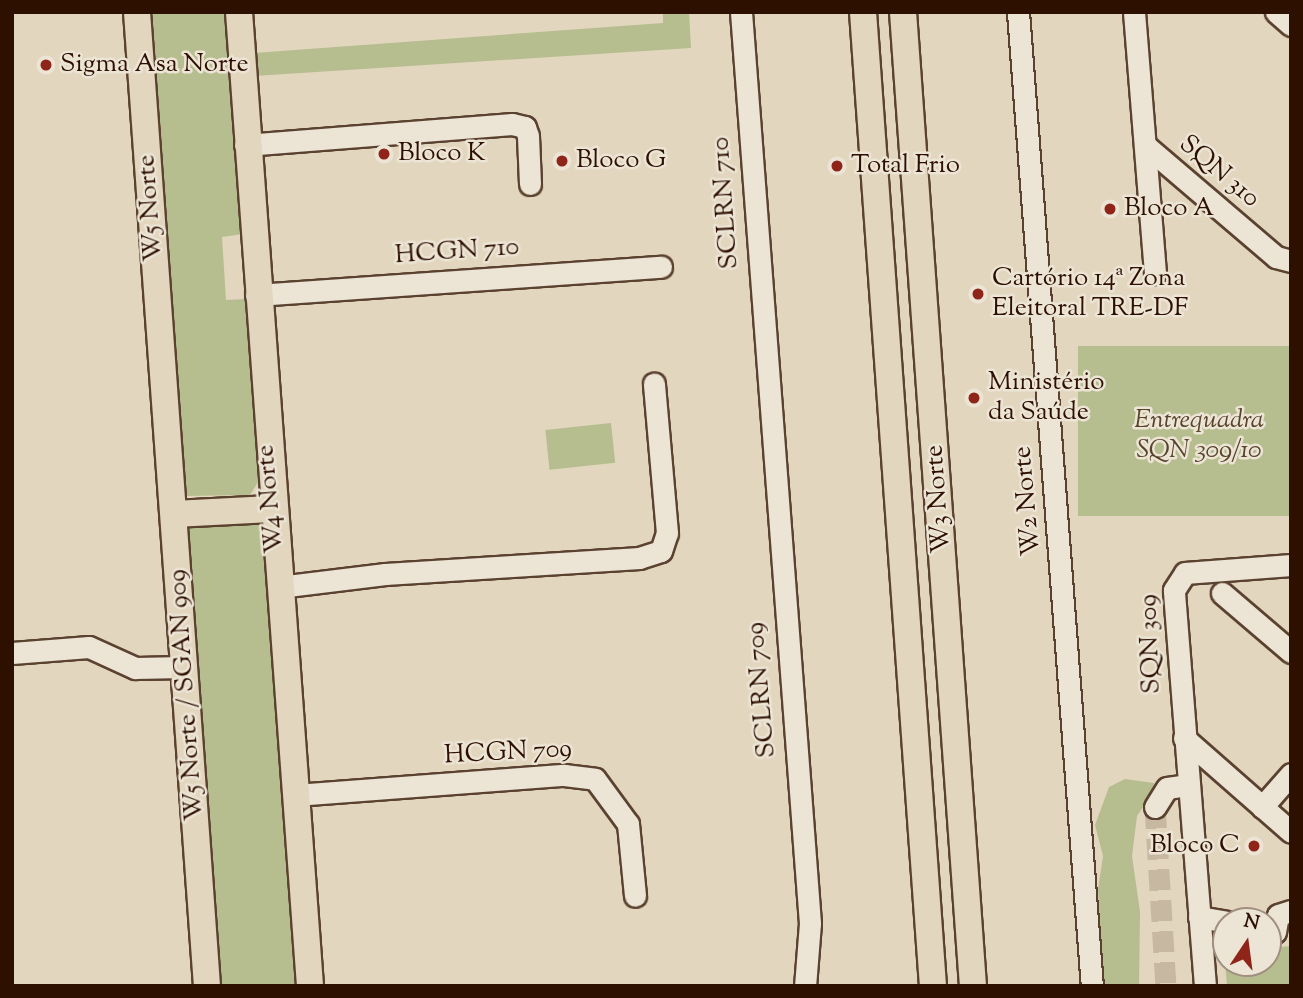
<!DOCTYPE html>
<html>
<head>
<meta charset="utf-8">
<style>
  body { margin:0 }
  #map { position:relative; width:1303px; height:998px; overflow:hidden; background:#e2d6be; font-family:"Sorts Mill Goudy",serif }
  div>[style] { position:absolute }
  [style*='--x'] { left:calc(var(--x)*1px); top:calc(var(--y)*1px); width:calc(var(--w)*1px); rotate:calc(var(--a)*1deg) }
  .green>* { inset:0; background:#b6bd8f; transform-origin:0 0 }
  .minor-tunnel>* { height:21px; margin-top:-10.5px; transform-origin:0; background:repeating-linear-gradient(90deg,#c7b8a2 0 21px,transparent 0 31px) }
  .roads { filter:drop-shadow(2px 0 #5b4230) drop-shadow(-2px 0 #5b4230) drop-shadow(0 2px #5b4230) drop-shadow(0 -2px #5b4230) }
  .minor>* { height:21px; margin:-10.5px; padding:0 10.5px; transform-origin:10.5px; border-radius:10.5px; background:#ece4d5 }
  .major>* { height:26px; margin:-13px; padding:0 13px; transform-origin:13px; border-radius:13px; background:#e2d6be }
  .dots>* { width:19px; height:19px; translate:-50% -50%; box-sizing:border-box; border:4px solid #ece4d5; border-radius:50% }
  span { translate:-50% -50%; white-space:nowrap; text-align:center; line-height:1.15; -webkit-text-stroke:5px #ece4d5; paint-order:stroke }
  .poi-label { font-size:26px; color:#2e1000 }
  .left { translate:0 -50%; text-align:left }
  .right { translate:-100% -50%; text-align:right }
  .street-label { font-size:26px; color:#2e1000 }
  .park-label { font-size:26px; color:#57442b; font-style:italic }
  .frame { position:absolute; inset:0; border:14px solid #2e1000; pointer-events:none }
  .north { position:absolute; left:1212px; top:907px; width:70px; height:70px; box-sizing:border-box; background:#ece4d5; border:2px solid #a08f80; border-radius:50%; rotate:13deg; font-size:19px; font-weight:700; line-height:28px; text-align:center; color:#2e1000 }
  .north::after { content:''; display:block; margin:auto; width:24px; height:32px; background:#8f2418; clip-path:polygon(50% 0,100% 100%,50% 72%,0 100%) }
</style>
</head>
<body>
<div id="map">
  <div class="green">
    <i style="clip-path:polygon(147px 12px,224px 12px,243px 234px,222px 237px,226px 300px,246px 299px,258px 482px,250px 495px,183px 496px)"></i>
    <i style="clip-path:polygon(663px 12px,689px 12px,691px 48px,254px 76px,253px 53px,663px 23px)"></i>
    <i style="left:1291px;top:346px;width:170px;height:213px;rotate:90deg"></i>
    <i style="left:611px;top:423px;width:40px;height:66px;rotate:84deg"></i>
    <i style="clip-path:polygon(253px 515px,263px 524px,295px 986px,217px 986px,184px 523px)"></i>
    <i style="clip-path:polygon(1125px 779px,1154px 783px,1156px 788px,1137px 816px,1132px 856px,1140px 912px,1139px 986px,1103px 986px,1098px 889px,1103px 856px,1095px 825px,1109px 787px)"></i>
    <i style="clip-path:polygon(1291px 946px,1291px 986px,1227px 986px,1224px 951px,1226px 963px,1268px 963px,1268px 948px)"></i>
  </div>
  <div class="minor-tunnel">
    <i style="--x:1155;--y:807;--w:179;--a:86.5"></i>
  </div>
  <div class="roads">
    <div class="minor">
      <i style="--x:741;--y:12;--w:914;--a:85.67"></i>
      <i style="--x:810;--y:923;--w:63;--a:94.5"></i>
      <i style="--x:1018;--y:12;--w:977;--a:85.66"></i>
      <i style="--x:1134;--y:12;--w:262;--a:85.4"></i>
      <i style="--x:1276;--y:12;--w:20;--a:41"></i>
      <i style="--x:245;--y:145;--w:268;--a:-4.5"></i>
      <i style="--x:512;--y:124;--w:13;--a:13"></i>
      <i style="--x:525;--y:127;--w:9;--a:72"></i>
      <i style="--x:528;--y:136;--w:48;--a:87.6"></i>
      <i style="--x:1146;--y:146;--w:171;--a:40.5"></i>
      <i style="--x:1276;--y:257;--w:16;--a:15"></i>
      <i style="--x:256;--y:295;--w:406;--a:-4"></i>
      <i style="--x:279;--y:587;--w:107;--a:-7"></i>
      <i style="--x:385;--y:574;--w:255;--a:-3.6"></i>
      <i style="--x:639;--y:558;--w:23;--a:-18"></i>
      <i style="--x:661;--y:551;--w:19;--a:-72"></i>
      <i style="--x:667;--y:533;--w:150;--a:-95"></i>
      <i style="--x:1222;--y:593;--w:91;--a:40.5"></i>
      <i style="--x:12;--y:653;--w:77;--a:-4.5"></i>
      <i style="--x:89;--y:647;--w:51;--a:24.5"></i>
      <i style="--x:135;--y:668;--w:49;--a:-1.2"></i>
      <i style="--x:1184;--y:738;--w:142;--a:41.3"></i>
      <i style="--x:295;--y:795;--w:270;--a:-4.3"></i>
      <i style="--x:564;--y:775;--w:31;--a:7"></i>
      <i style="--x:595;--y:779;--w:56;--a:53.7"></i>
      <i style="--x:628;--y:824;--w:72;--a:84.4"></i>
      <i style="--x:1155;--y:807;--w:22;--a:-58"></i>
      <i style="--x:1167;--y:788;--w:22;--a:-8"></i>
      <i style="--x:1262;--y:807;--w:44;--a:-48.7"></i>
      <i style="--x:1199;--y:917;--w:27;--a:10"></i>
      <i style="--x:1268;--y:930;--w:7;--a:16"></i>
      <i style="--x:1275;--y:932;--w:17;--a:-80"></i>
      <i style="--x:1278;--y:915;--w:14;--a:-17"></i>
      <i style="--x:1205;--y:986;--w:397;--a:-94.5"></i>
      <i style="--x:1174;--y:590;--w:20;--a:-57"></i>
      <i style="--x:1185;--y:573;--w:106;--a:-4.3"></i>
    </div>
    <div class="major">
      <i style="--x:137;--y:12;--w:977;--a:85.89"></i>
      <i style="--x:239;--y:12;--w:977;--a:85.83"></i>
      <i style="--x:863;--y:12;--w:977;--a:85.89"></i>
      <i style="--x:903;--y:12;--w:977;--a:85.89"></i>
      <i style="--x:174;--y:514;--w:97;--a:-3"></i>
    </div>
  </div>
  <div class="dots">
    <i style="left:46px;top:65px;background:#8f2418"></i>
    <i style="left:384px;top:154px;background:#8f2418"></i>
    <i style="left:562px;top:161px;background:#8f2418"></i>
    <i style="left:837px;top:166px;background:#8f2418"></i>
    <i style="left:1110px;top:209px;background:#8f2418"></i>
    <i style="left:978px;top:294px;background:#8f2418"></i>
    <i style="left:974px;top:398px;background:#8f2418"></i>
    <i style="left:1254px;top:846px;background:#8f2418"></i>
  </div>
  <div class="poi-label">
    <span class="left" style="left:60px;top:65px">Sigma Asa Norte</span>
    <span class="left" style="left:398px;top:154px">Bloco K</span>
    <span class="left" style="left:576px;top:161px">Bloco G</span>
    <span class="left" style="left:851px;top:166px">Total Frio</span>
    <span class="left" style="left:1124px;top:209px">Bloco A</span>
    <span class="left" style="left:992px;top:294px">Cartório 14ª Zona<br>Eleitoral TRE-DF</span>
    <span class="left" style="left:988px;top:398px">Ministério<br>da Saúde</span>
    <span class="right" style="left:1240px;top:846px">Bloco C</span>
  </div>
  <div class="street-label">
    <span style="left:1219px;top:172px;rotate:40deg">SQN 310</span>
    <span style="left:726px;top:203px;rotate:-94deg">SCLRN 710</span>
    <span style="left:151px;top:208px;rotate:-94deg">W5 Norte</span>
    <span style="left:457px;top:252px;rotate:-4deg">HCGN 710</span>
    <span style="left:271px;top:499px;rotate:-95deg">W4 Norte</span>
    <span style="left:939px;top:499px;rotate:-94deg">W3 Norte</span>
    <span style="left:1028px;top:501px;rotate:-95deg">W2 Norte</span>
    <span style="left:1151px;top:644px;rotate:-92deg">SQN 309</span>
    <span style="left:762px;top:690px;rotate:-95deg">SCLRN 709</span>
    <span style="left:187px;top:695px;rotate:-94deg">W5 Norte / SGAN 909</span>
    <span style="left:508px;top:753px;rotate:-3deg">HCGN 709</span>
  </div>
  <div class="park-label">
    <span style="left:1199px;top:436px">Entrequadra<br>SQN 309/10</span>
  </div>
  <div class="frame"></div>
  <div class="north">N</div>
</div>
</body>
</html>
